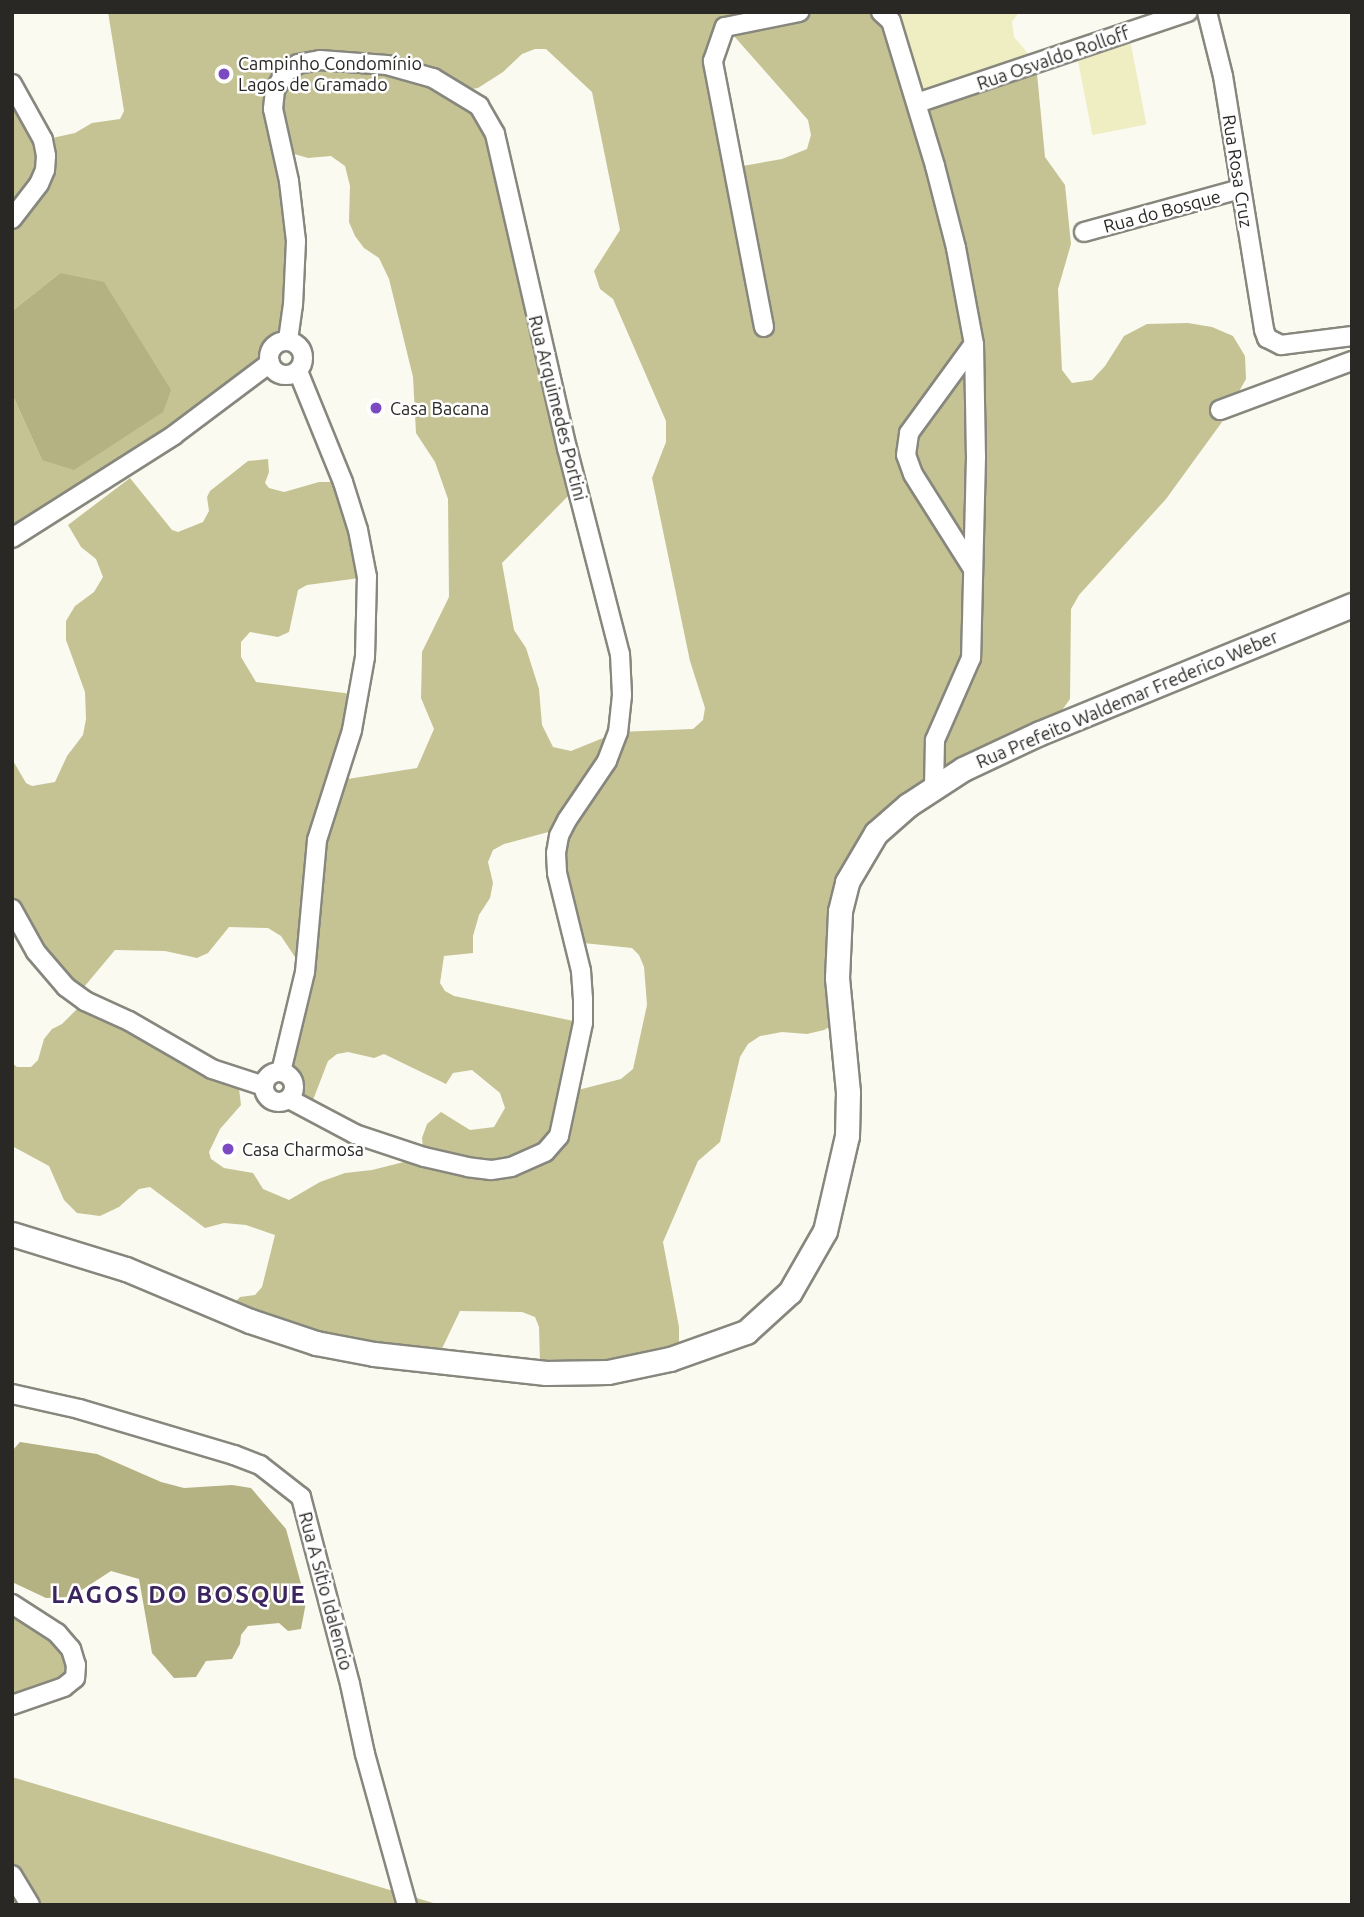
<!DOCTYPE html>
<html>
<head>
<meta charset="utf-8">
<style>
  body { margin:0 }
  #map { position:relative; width:1364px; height:1917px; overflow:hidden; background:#fafaf0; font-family:Ubuntu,sans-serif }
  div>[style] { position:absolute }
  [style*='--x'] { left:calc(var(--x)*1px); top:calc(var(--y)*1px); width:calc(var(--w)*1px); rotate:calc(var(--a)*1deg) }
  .green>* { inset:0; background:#efedc2; transform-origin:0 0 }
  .forest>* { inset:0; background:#c5c394 }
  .water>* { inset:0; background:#b4b183 }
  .roads { filter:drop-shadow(2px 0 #87877e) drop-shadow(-2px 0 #87877e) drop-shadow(0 2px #87877e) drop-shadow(0 -2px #87877e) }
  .minor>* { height:18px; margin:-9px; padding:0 9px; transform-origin:9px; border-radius:9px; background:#fff }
  .minor>.ring { margin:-9px; padding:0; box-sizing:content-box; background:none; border:18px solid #fff; border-radius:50% }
  .tertiary>* { height:23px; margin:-11.5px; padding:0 11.5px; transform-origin:11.5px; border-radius:11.5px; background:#fff }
  .dots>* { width:19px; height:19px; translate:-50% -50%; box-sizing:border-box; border:4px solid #fff; border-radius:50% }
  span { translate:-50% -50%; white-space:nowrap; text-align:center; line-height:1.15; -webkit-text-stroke:5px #fff; paint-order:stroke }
  .street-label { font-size:18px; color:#292825 }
  .poi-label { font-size:18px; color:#292825 }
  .left { translate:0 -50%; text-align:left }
  .district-label { font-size:24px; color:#3c255f; font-weight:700; letter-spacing:2px }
  .frame { position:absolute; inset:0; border:14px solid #292825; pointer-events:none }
</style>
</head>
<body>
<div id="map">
  <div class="green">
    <i style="clip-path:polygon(895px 12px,1019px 12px,1012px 22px,1014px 37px,1036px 63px,917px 103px,891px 21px)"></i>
    <i style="left:1130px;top:40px;width:86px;height:55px;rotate:79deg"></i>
  </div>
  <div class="forest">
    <i style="clip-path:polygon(evenodd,108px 12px,881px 12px,917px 103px,1036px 63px,1045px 157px,1065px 185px,1071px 244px,1058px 289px,1062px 370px,1072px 383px,1092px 380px,1105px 366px,1124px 336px,1147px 324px,1188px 323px,1212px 327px,1233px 336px,1245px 356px,1246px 379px,1222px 422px,1166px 499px,1079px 595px,1071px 609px,1070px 699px,1060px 713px,876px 833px,847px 882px,842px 1019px,824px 1030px,807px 1034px,782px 1032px,760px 1036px,748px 1044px,740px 1057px,720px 1142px,698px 1161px,663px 1242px,679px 1327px,679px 1343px,670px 1359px,540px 1364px,539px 1327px,535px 1317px,522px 1312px,460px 1311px,436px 1361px,227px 1311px,240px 1297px,255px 1295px,262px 1287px,275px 1235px,246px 1225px,224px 1223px,205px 1228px,150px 1187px,139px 1189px,119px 1207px,100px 1216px,77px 1213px,64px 1200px,49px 1166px,12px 1146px,12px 1063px,17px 1067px,31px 1067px,38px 1060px,44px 1039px,52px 1029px,62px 1024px,85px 1001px,238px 1080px,241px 1105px,220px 1129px,209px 1152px,211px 1159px,224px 1168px,253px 1173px,263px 1189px,289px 1200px,320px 1182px,345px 1173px,372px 1170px,424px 1157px,422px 1138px,427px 1124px,441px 1112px,470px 1130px,494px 1127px,505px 1108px,500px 1093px,472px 1070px,453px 1073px,446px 1084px,384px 1054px,374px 1058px,348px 1052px,337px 1054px,328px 1061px,313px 1100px,309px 1104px,293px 1095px,294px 1083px,286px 1073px,305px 972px,281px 936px,268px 928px,229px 927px,208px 953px,197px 958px,165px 951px,115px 950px,84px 987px,66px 987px,12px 909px,12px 759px,26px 783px,32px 786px,55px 782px,67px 756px,83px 735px,86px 719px,85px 692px,66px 640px,66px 621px,75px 606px,94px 592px,103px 577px,96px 559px,81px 547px,68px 525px,130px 478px,172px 530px,178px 532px,203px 522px,209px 511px,207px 497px,210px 491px,248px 461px,268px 459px,269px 472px,265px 483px,269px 488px,284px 492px,319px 482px,343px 482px,367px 577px,307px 585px,298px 590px,289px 632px,278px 637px,250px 632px,241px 642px,241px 657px,256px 682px,360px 695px,335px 781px,417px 768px,434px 729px,421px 698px,422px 652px,449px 597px,448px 499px,435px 462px,416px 433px,413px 377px,389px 279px,379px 258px,364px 248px,355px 236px,349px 222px,350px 186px,345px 166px,331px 156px,308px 158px,284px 151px,296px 241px,281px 341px,271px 350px,270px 363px,12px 534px,12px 394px,42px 460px,60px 273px,12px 311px,12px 84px,43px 140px,75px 133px,92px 123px,120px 119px,124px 111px,108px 12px,726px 27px,808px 120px,811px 135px,807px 149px,782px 159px,737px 167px,713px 61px,726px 27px,108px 12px,535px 49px,546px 49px,592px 92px,620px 230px,594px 271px,600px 289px,613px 299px,666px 421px,666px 442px,652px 478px,690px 661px,705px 708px,703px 720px,693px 729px,618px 732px,571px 751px,553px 747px,542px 725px,539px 689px,526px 648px,514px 630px,502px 563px,577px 487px,495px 134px,460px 91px,478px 88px,503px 72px,522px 54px,535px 49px,108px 12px,552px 831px,583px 943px,632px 948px,639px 955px,644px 967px,647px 1005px,633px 1069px,621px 1079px,570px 1092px,583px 1023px,454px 996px,445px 991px,440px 983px,444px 956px,473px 953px,473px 936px,479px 915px,490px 898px,493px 883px,488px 862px,493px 850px,504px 844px,552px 831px)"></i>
    <i style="clip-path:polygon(12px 1617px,53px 1643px,65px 1658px,66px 1673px,60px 1680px,12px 1696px)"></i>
    <i style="clip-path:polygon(12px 1777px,440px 1905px,12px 1905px)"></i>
  </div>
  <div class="water">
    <i style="clip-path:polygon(60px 273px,104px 282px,171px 390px,163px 412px,74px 470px,42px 460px,12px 394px,12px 311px)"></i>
    <i style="clip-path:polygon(20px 1442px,97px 1454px,161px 1482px,184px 1488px,232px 1485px,251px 1488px,286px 1529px,306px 1602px,301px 1629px,288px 1631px,279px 1623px,248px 1626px,241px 1635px,240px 1644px,232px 1659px,206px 1661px,196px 1677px,174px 1678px,152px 1653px,139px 1579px,111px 1571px,71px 1597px,46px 1598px,12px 1582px,12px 1451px)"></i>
  </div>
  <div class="roads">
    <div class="minor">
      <i style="--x:881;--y:12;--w:13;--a:42"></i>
      <i style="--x:891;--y:21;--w:152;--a:73.1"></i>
      <i style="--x:935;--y:166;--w:85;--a:75.6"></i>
      <i style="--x:956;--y:248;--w:98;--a:79.4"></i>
      <i style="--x:974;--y:344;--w:113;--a:89"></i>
      <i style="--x:976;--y:457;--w:201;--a:91.4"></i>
      <i style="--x:971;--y:658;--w:90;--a:113.7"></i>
      <i style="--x:935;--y:740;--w:47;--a:91.2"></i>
      <i style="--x:1207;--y:12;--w:66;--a:76"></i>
      <i style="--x:1223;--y:76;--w:257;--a:80.8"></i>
      <i style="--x:1264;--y:330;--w:9;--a:69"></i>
      <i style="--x:1267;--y:338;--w:16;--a:27"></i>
      <i style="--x:1281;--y:345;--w:72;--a:-7.2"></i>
      <i style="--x:12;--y:84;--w:64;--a:61"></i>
      <i style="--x:43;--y:140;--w:16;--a:79"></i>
      <i style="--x:46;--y:156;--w:14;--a:94"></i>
      <i style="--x:45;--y:170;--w:15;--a:113"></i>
      <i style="--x:39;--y:184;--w:44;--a:127.6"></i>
      <i style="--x:917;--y:103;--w:286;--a:-18.6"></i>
      <i style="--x:1084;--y:232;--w:162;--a:-15.4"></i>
      <i style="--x:764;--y:327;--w:271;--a:-100.9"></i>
      <i style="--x:713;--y:61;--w:36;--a:-71"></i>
      <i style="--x:725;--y:27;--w:76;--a:-11.5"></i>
      <i style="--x:288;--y:340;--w:35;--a:-82"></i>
      <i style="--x:293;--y:305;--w:64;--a:-87.3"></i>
      <i style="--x:296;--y:241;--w:60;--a:-96.7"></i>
      <i style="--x:289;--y:181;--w:74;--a:-102.5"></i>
      <i style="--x:273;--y:109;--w:19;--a:-84"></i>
      <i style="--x:275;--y:90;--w:20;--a:-60"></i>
      <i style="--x:285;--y:73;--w:16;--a:-35"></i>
      <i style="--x:298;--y:64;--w:22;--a:-10"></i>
      <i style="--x:320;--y:60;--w:67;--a:4.3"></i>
      <i style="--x:387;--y:65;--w:48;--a:15.8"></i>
      <i style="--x:433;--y:78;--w:54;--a:31.3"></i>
      <i style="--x:479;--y:106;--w:32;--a:60"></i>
      <i style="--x:495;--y:134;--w:322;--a:77.1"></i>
      <i style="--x:567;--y:448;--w:213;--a:75.6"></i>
      <i style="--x:620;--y:654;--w:41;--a:87.2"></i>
      <i style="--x:622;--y:695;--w:37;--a:96"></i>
      <i style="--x:618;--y:732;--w:31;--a:111"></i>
      <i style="--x:607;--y:761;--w:71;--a:124.1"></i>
      <i style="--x:567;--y:820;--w:18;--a:117"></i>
      <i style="--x:559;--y:836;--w:17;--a:100"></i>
      <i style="--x:556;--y:853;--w:20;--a:87"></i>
      <i style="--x:557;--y:873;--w:101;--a:76.2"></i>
      <i style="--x:581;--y:971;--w:28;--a:86"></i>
      <i style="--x:583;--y:999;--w:24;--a:90"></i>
      <i style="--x:583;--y:1023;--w:116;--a:102"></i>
      <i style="--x:559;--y:1136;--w:21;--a:131"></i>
      <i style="--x:545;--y:1152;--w:37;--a:156"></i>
      <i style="--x:511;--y:1167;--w:20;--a:171"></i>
      <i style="--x:491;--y:1170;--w:23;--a:-173"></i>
      <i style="--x:468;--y:1167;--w:45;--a:-167.2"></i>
      <i style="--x:424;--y:1157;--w:73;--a:-161.6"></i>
      <i style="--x:355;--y:1134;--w:75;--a:-152.1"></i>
      <i class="ring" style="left:269px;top:341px;width:16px;height:16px"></i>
      <i style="--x:1220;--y:410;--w:141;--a:-20.4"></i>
      <i style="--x:12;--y:538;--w:192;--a:-32.4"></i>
      <i style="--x:174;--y:435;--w:120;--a:-36.9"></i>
      <i style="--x:973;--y:569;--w:112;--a:-122.3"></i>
      <i style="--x:913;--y:474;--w:20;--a:-110"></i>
      <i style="--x:906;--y:455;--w:22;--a:-82"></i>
      <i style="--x:909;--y:433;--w:110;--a:-53.9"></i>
      <i style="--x:12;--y:909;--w:49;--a:60.8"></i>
      <i style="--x:36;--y:952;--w:46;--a:49.4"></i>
      <i style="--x:66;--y:987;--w:24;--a:36"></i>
      <i style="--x:85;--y:1001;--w:48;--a:24.4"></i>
      <i style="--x:129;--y:1021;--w:96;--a:30"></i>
      <i style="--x:212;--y:1069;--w:55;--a:18.1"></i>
      <i class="ring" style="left:264px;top:1072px;width:12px;height:12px"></i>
      <i style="--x:281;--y:1072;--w:103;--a:-76.5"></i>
      <i style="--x:305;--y:972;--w:133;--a:-84.8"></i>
      <i style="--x:317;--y:840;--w:115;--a:-72.3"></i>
      <i style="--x:352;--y:730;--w:74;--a:-79.9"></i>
      <i style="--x:365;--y:657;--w:80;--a:-88.6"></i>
      <i style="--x:367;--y:577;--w:48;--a:-100.8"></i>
      <i style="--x:358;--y:530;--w:50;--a:-107.4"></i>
      <i style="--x:343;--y:482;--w:120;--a:-112.1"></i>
      <i style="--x:12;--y:1394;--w:69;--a:12.6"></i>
      <i style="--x:79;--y:1409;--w:162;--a:16.5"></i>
      <i style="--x:234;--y:1455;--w:28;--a:21"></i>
      <i style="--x:260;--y:1465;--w:52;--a:38"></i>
      <i style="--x:301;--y:1497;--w:193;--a:75.3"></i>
      <i style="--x:350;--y:1684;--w:72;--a:77.9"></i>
      <i style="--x:365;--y:1754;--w:157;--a:74.5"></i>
      <i style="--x:12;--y:1604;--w:54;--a:32.8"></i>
      <i style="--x:57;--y:1633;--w:21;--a:49"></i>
      <i style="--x:71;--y:1649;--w:17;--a:73"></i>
      <i style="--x:76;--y:1665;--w:13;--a:94"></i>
      <i style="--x:75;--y:1678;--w:14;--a:141"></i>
      <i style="--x:64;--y:1687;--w:55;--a:160.9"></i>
      <i style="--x:12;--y:1875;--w:35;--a:59"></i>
    </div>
    <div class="tertiary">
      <i style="--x:12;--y:1234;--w:119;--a:17.1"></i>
      <i style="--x:126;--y:1269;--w:134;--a:22.8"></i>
      <i style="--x:250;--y:1321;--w:70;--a:18.4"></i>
      <i style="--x:316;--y:1343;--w:59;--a:10.7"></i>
      <i style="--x:374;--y:1354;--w:173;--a:6.3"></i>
      <i style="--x:546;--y:1373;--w:62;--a:-0.9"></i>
      <i style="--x:608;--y:1372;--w:63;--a:-11.8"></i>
      <i style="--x:670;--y:1359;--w:81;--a:-19.6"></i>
      <i style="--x:746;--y:1332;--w:59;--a:-42.3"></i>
      <i style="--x:790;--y:1292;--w:70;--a:-60.2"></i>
      <i style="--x:825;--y:1231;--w:98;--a:-77"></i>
      <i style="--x:847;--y:1136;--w:44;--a:-88.7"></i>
      <i style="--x:848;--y:1092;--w:115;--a:-95.5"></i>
      <i style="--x:837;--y:978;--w:67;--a:-87.4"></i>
      <i style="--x:840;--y:911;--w:30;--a:-76"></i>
      <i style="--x:847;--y:882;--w:57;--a:-59.4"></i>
      <i style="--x:876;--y:833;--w:43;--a:-41.2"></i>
      <i style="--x:908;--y:805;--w:66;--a:-33.2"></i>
      <i style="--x:963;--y:769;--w:85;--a:-25.1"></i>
      <i style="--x:1040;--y:733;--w:337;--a:-22.3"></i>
    </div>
  </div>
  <div class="dots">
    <i style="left:224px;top:74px;background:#7b4ac2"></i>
    <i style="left:376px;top:408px;background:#7b4ac2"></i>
    <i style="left:228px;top:1149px;background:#7b4ac2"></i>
  </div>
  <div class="street-label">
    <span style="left:1053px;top:58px;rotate:-19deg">Rua Osvaldo Rolloff</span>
    <span style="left:1238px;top:171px;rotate:81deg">Rua Rosa Cruz</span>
    <span style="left:1162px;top:211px;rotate:-15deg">Rua do Bosque</span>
    <span style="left:558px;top:408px;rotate:76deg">Rua Arquimedes Portini</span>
    <span style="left:1127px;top:699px;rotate:-23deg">Rua Prefeito Waldemar Frederico Weber</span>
    <span style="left:326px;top:1591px;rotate:75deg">Rua A Sítio Idalencio</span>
  </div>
  <div class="poi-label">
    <span class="left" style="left:238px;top:74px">Campinho Condomínio<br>Lagos de Gramado</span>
    <span class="left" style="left:390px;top:408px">Casa Bacana</span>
    <span class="left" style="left:242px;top:1149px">Casa Charmosa</span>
  </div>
  <div class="district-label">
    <span style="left:179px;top:1595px">LAGOS DO BOSQUE</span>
  </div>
  <div class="frame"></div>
</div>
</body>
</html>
